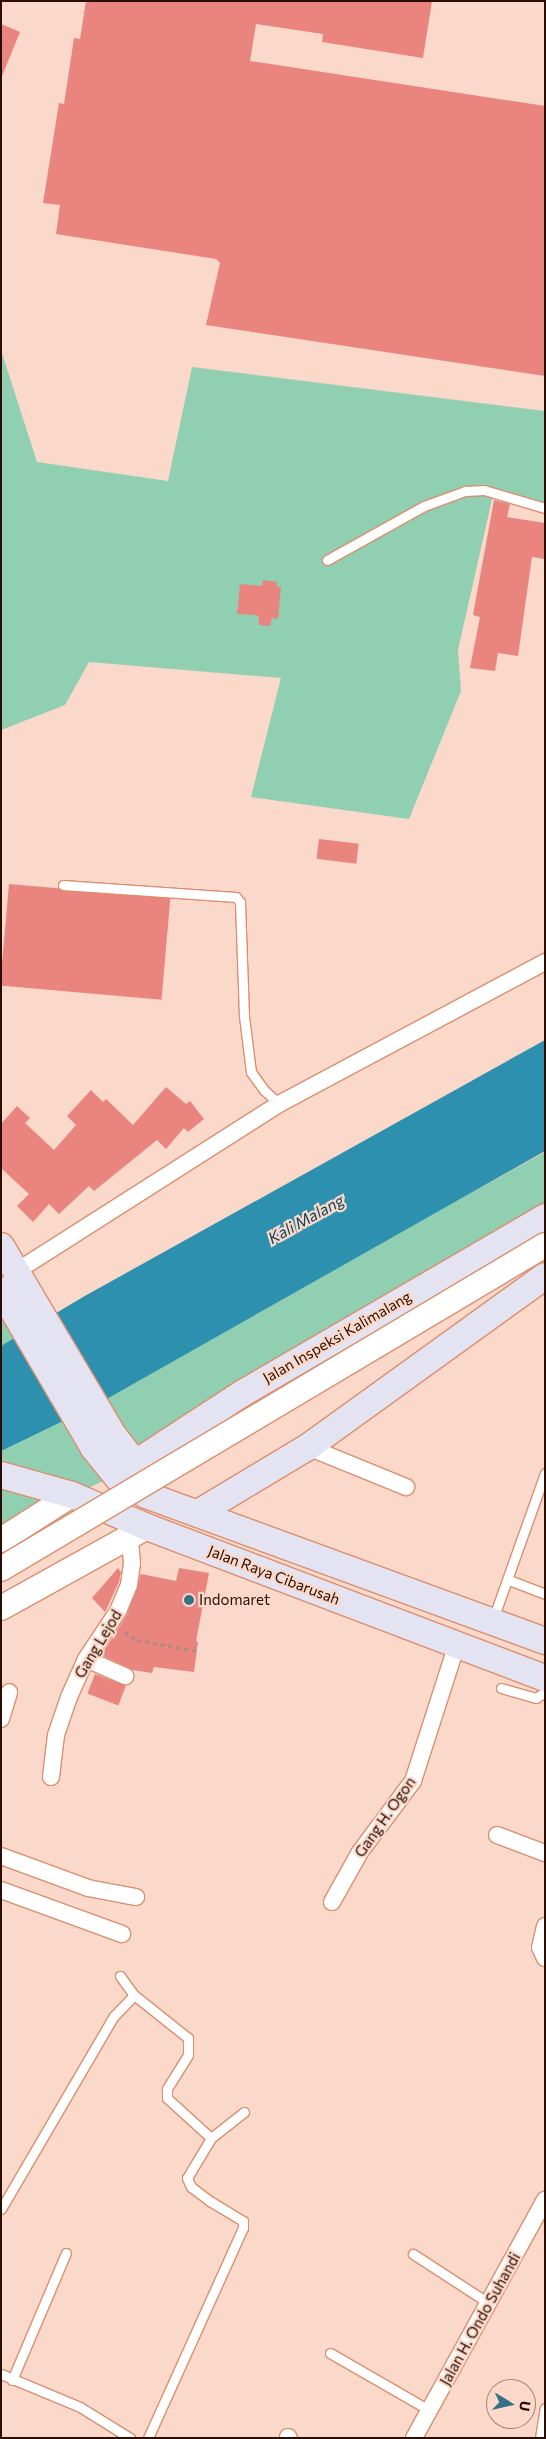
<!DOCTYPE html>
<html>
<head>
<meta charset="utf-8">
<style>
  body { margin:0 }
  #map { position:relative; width:546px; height:2439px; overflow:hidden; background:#fad8ca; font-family:Commissioner,sans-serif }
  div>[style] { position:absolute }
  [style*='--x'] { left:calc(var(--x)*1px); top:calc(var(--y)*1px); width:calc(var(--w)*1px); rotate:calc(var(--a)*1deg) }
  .green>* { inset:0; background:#90cfb1 }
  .water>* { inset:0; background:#2e90af }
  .building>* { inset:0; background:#e9847f; transform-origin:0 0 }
  .path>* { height:3px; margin-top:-1.5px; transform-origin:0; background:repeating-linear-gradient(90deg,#ac8c7f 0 4px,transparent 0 8px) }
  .roads { filter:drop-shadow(1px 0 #db8e6d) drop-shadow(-1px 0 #db8e6d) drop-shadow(0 1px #db8e6d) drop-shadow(0 -1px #db8e6d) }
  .service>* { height:9px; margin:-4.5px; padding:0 4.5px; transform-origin:4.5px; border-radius:4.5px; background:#fff }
  .minor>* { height:16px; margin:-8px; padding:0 8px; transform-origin:8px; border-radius:8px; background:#fff }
  .secondary>* { height:24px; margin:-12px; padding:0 12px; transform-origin:12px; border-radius:12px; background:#fff }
  .primary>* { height:26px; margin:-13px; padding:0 13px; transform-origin:13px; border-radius:13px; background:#e3e3f2 }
  .bridges { filter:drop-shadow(1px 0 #db8e6d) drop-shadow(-1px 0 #db8e6d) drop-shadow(0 1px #db8e6d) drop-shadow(0 -1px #db8e6d) }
  .secondary-bridge>* { height:24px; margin:-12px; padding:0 12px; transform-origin:12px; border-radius:12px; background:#fff }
  .dots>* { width:14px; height:14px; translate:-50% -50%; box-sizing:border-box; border:2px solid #fad8ca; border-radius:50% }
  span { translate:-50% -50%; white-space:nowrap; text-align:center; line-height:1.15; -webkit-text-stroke:4.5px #fad8ca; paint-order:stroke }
  .street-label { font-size:15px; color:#2a0e03 }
  .poi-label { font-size:15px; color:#2a0e03 }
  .left { translate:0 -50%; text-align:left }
  .water-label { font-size:16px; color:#0f4657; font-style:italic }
  .frame { position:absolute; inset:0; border:2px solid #2a0e03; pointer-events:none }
  .north { position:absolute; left:486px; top:2379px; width:50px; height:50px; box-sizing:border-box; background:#fad8ca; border:1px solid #a7877a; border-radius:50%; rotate:99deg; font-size:14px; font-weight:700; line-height:20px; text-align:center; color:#2a0e03 }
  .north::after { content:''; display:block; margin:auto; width:18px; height:22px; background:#347288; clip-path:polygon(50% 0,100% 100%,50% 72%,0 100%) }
</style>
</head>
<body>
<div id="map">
  <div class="green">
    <i style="clip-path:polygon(1px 350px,37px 462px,168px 481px,192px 367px,545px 411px,545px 512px,493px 495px,458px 650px,461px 691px,409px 819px,251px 797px,281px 678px,89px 662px,65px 705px,1px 730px)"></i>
    <i style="clip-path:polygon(545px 1152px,545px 1218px,115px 1476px,72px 1495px,1px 1540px,1px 1247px,94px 1401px)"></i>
  </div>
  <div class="water">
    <i style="clip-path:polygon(545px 1040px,545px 1151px,96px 1405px,1px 1451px,1px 1346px,83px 1297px)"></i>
  </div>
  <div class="building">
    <i style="clip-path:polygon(86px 1px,432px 1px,423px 58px,322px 42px,323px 34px,256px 24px,250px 61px,545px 106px,545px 376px,206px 325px,220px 263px,216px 259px,56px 234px,60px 205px,43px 203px,59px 103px,64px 104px,74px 38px,80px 39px)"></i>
    <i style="clip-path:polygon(1px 24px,20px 32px,2px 76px,1px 76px)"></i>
    <i style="clip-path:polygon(494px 500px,510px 504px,507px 517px,545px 523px,545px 559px,532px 557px,518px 656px,498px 653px,495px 671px,470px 668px,480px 617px,473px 615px)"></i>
    <i style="clip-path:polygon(263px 580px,277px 582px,277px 587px,281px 587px,278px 619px,272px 618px,270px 626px,259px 625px,259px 617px,256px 615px,237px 614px,240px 584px,262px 586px)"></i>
    <i style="left:319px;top:839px;width:40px;height:20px;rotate:7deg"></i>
    <i style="left:9px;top:884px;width:162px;height:102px;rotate:5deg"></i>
    <i style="clip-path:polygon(166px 1087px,186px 1104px,190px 1101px,204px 1119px,188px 1132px,184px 1128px,166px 1149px,157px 1140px,94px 1191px,89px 1186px,59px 1214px,49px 1204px,33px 1222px,17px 1206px,29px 1194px,1px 1168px,1px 1124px,17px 1106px,30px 1118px,25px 1123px,54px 1150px,76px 1125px,67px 1116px,91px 1090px,103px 1102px,106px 1099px,133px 1125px)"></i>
    <i style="clip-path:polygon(118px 1568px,121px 1572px,119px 1582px,105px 1612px,92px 1598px)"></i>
    <i style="clip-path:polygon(179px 1568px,209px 1573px,196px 1641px,198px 1642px,194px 1672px,154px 1667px,152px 1673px,133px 1670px,101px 1655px,127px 1615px,141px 1574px,176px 1581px)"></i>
    <i style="left:95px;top:1674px;width:33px;height:21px;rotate:21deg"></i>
  </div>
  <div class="path">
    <i style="--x:125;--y:1632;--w:14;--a:34"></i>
    <i style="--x:137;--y:1640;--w:62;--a:10.2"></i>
  </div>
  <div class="roads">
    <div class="service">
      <i style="--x:327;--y:560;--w:111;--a:-29.1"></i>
      <i style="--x:424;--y:506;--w:44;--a:-20.1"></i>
      <i style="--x:465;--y:491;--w:19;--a:-3"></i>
      <i style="--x:484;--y:490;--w:64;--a:16.4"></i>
      <i style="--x:63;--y:885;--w:173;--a:4"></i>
      <i style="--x:236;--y:897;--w:6;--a:51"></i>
      <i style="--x:240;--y:902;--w:114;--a:88"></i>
      <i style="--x:244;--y:1016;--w:56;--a:82.9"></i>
      <i style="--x:251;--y:1072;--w:22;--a:54"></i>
      <i style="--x:264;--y:1090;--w:21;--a:43"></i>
      <i style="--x:509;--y:1580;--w:39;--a:21"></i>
      <i style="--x:493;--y:1619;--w:155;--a:-70.4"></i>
      <i style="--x:501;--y:1688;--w:36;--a:16"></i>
      <i style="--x:536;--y:1698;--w:11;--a:-34"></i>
      <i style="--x:120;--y:1976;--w:24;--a:54"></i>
      <i style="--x:134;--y:1995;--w:69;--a:38.5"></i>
      <i style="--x:188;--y:2038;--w:17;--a:90"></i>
      <i style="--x:188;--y:2055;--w:40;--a:122"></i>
      <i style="--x:167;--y:2089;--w:9;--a:90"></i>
      <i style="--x:167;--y:2098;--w:59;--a:42.3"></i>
      <i style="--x:1;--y:2209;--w:222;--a:-59.7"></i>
      <i style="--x:113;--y:2017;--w:30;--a:-46"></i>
      <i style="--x:413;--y:2254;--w:92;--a:33"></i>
      <i style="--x:330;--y:2353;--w:114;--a:29.9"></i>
      <i style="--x:1;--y:2374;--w:86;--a:22.7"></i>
      <i style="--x:80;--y:2407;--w:59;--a:31.8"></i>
      <i style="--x:12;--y:2380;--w:138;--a:-67"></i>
      <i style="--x:148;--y:2438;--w:230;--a:-65.7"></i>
      <i style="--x:243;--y:2228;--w:7;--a:-90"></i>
      <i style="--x:243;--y:2221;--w:37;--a:-149"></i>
      <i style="--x:211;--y:2202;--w:25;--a:-143"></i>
      <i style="--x:191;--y:2187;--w:10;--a:-114"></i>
      <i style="--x:187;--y:2178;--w:47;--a:-59"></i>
      <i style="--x:211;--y:2138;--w:42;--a:-38.2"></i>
      <i style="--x:540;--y:2438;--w:30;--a:-81"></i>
    </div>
    <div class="minor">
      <i style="--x:17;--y:1271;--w:311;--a:-32.5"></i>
      <i style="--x:279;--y:1104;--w:302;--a:-28.1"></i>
      <i style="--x:308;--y:1447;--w:106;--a:22.2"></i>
      <i style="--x:86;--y:1659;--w:43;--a:23.6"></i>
      <i style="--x:1;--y:1719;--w:28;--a:-73"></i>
      <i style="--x:51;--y:1777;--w:42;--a:-83.2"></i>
      <i style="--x:56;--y:1735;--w:40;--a:-71.1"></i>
      <i style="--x:69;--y:1697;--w:42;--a:-65.9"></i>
      <i style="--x:86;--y:1659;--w:58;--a:-56.3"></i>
      <i style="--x:118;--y:1611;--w:28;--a:-67"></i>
      <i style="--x:129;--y:1585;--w:22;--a:-82"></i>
      <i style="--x:132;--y:1563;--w:24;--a:-95"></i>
      <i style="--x:497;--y:1835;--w:51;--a:20.6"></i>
      <i style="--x:1;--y:1856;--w:93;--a:20.2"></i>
      <i style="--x:88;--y:1888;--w:49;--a:10.6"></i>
      <i style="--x:1;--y:1890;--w:129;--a:20"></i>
      <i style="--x:332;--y:1902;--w:57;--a:-60.8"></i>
      <i style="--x:360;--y:1852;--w:89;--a:-53.3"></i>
      <i style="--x:413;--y:1781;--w:144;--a:-72.2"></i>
      <i style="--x:545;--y:1926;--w:22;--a:103"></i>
      <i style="--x:540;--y:1947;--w:12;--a:66"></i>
      <i style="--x:288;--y:2437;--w:1;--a:45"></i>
      <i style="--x:414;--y:2438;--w:272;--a:-61.2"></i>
    </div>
    <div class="secondary">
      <i style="--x:1;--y:1540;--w:84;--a:-32.4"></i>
      <i style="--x:1;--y:1608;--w:167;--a:-29"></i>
    </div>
    <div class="primary">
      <i style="--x:1;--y:1246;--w:221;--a:59.3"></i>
      <i style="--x:114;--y:1436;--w:51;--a:52.2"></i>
      <i style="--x:1;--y:1290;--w:182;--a:59.6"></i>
      <i style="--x:93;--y:1447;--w:45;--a:51.3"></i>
      <i style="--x:121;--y:1482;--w:28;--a:27"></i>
      <i style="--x:146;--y:1495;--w:425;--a:20.1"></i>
      <i style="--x:134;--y:1464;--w:130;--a:-33.1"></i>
      <i style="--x:243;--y:1393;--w:350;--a:-30.2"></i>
      <i style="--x:1;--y:1475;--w:74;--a:15.7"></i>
      <i style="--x:72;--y:1495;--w:82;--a:23.1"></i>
      <i style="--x:147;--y:1527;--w:426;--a:20.8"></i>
      <i style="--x:198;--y:1513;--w:128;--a:-31"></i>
      <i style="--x:308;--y:1447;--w:292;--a:-35.8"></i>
    </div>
  </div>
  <div class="bridges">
    <div class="secondary-bridge">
      <i style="--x:1;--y:1569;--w:633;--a:-30.78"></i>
    </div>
  </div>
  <div class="dots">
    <i style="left:189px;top:1600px;background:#347288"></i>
  </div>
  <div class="street-label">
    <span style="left:337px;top:1337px;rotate:-30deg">Jalan Inspeksi Kalimalang</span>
    <span style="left:274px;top:1575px;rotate:21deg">Jalan Raya Cibarusah</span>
    <span style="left:98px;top:1644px;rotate:-59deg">Gang Lejod</span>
    <span style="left:385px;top:1817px;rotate:-55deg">Gang H. Ogon</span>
    <span style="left:480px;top:2319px;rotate:-61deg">Jalan H. Ondo Suhandi</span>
  </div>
  <div class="poi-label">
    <span class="left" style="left:199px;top:1600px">Indomaret</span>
  </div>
  <div class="water-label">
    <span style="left:306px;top:1219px;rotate:-29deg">Kali Malang</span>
  </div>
  <div class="frame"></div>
  <div class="north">U</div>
</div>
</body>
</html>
